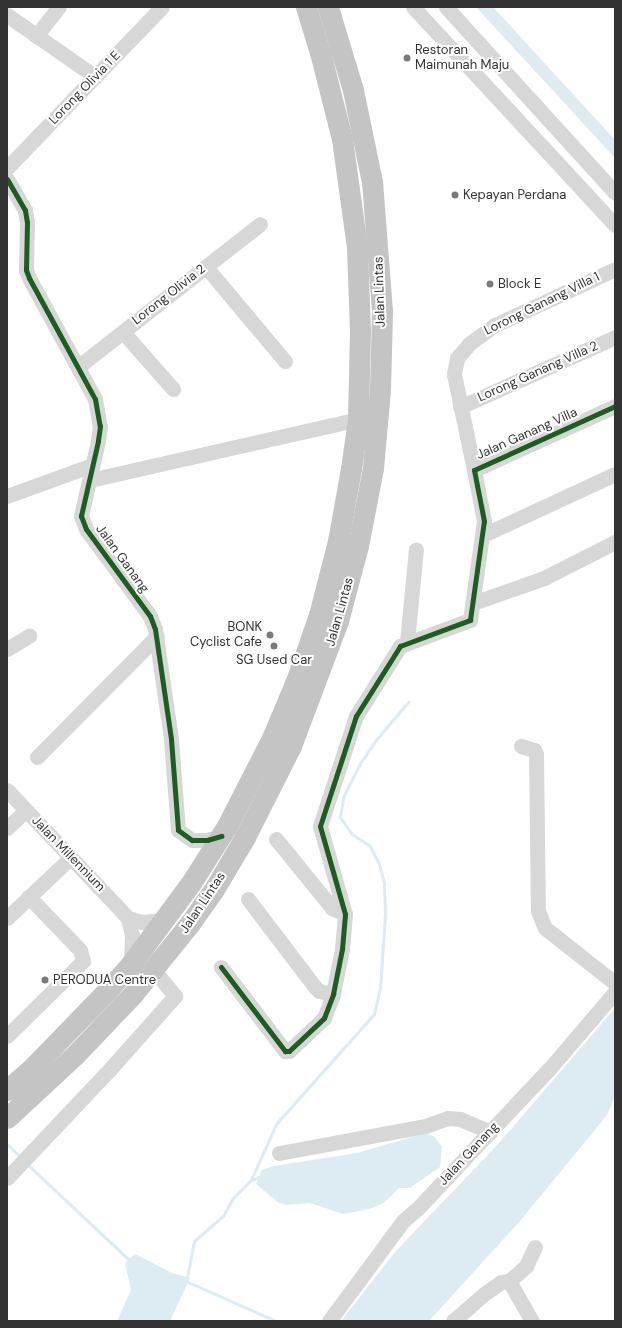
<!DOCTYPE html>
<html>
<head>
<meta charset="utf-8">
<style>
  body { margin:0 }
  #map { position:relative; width:622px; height:1328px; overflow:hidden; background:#fff; font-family:"DM Sans",sans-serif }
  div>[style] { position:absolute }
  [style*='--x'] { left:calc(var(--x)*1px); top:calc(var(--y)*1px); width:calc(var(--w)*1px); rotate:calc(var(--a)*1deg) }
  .water>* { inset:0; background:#ddebf3 }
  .stream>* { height:3px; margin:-1.5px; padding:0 1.5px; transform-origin:1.5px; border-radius:1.5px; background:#ddebf3 }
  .minor>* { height:15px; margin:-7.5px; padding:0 7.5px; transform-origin:7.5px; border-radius:7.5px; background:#d7d7d7 }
  .highway>* { height:21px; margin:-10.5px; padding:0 10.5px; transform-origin:10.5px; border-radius:10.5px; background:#c4c4c4 }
  .cycleway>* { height:5px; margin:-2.5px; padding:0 2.5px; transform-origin:2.5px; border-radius:2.5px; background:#1b5e20 }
  .dots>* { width:11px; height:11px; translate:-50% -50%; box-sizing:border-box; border:2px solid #fff; border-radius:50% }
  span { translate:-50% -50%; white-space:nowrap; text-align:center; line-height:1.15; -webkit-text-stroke:4px #fff; paint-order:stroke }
  .poi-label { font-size:13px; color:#333 }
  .left { translate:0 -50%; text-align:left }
  .right { translate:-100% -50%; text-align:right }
  .street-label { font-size:13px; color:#333 }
  .frame { position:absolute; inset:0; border:8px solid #333; pointer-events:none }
</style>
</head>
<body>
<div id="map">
  <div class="water">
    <i style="clip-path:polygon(476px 7px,493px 7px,615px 140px,615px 158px)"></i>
    <i style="clip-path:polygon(615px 1008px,615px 1096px,607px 1115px,520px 1221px,429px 1321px,341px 1321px,396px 1251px,500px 1142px)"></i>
    <i style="clip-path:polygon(426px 1133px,435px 1137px,442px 1147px,440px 1167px,410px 1188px,399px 1188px,384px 1203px,369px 1209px,343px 1214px,310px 1203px,286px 1205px,279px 1203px,256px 1184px,262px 1170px,274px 1166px,357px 1153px)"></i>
    <i style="clip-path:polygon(135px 1254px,172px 1273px,190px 1278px,170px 1321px,117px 1321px,131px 1290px,125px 1263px)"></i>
  </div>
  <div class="stream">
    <i style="--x:7;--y:1144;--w:18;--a:45"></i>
    <i style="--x:27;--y:1164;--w:139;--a:43.2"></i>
    <i style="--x:251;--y:1180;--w:61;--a:-65.9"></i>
    <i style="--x:276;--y:1124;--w:147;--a:-48.3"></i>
    <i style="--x:374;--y:1014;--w:26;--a:-77"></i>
    <i style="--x:380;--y:989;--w:75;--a:-86.2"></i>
    <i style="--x:385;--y:914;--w:31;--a:-92"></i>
    <i style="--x:384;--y:883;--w:20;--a:-105"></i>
    <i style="--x:379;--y:864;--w:20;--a:-117"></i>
    <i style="--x:370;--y:846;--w:23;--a:-146"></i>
    <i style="--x:351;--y:833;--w:19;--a:-125"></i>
    <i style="--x:340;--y:817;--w:20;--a:-81"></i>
    <i style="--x:343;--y:797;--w:36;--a:-63"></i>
    <i style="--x:359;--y:765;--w:30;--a:-56"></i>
    <i style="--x:376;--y:740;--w:50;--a:-49.9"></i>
    <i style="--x:187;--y:1277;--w:37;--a:-79"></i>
    <i style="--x:194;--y:1241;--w:38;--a:-41"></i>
    <i style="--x:223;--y:1216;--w:21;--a:-61"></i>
    <i style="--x:233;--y:1198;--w:25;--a:-45"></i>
    <i style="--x:251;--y:1180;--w:9;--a:-21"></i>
    <i style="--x:188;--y:1282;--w:96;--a:23.9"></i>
  </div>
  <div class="minor">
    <i style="--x:413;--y:7;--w:297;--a:47.2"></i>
    <i style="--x:446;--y:7;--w:251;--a:47.7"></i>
    <i style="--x:7;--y:15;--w:108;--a:34.9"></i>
    <i style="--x:36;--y:36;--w:37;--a:-52"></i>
    <i style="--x:7;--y:168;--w:223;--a:-46.1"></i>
    <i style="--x:7;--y:179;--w:36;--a:60"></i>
    <i style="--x:25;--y:210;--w:12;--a:81"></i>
    <i style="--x:27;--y:222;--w:48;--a:91.2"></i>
    <i style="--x:26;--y:270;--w:9;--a:69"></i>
    <i style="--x:29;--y:278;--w:138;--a:61.4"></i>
    <i style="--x:95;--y:399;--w:27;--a:80"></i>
    <i style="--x:100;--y:426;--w:15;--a:98"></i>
    <i style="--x:98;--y:441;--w:77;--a:102.8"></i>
    <i style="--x:81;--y:516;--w:14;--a:69"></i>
    <i style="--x:86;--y:529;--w:108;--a:53.7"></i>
    <i style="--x:150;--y:616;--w:14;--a:69"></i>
    <i style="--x:155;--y:629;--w:111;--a:81.7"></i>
    <i style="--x:171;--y:739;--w:91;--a:85.6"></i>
    <i style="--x:178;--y:830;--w:17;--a:36"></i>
    <i style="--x:192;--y:840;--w:15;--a:0"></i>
    <i style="--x:207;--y:840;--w:15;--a:-16"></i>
    <i style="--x:206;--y:267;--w:123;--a:50"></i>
    <i style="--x:123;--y:332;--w:76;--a:48.7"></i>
    <i style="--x:79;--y:366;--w:230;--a:-38.1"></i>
    <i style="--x:460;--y:407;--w:170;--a:-24.3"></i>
    <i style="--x:474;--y:470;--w:98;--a:-101.8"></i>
    <i style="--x:454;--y:374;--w:16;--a:-79"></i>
    <i style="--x:457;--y:358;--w:20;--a:-49"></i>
    <i style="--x:470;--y:343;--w:31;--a:-36"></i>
    <i style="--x:495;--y:325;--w:130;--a:-25"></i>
    <i style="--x:90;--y:480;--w:275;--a:-12.8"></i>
    <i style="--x:7;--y:496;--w:90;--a:-20"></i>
    <i style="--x:483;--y:535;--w:145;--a:-24.8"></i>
    <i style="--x:473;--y:603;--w:75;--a:-19.4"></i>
    <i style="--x:544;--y:578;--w:80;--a:-26.9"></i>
    <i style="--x:407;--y:642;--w:93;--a:-84.5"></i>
    <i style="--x:7;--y:649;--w:26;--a:-31"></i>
    <i style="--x:521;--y:746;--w:14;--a:17"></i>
    <i style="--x:534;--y:750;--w:4;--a:63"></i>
    <i style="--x:536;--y:754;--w:157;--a:89.3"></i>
    <i style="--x:538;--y:911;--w:18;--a:68"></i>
    <i style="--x:545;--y:928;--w:89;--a:38.2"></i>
    <i style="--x:37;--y:757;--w:170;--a:-45.2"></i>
    <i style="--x:7;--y:790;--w:176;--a:46.6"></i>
    <i style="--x:128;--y:918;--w:17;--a:77"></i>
    <i style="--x:132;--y:935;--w:29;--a:92"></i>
    <i style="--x:7;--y:828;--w:26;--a:-43"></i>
    <i style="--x:276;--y:839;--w:89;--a:50.9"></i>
    <i style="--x:332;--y:908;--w:14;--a:25"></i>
    <i style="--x:248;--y:899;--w:109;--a:52.8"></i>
    <i style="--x:314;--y:986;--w:7;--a:45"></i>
    <i style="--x:319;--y:991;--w:14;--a:12"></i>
    <i style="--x:7;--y:918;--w:88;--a:-43.6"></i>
    <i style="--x:128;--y:918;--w:15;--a:16"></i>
    <i style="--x:142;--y:922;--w:23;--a:-5"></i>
    <i style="--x:221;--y:967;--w:106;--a:52.7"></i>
    <i style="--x:285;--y:1051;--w:4;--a:0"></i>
    <i style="--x:289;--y:1051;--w:48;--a:-43.3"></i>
    <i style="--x:324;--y:1018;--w:26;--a:-69"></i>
    <i style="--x:333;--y:994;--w:46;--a:-78.7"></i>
    <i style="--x:342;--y:949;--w:35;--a:-85"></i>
    <i style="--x:345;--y:914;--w:91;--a:-105.9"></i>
    <i style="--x:320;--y:826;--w:116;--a:-71.9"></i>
    <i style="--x:356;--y:716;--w:83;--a:-57.8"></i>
    <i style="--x:400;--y:646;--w:75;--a:-20.4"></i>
    <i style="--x:470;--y:620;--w:100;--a:-82"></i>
    <i style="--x:484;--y:521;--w:52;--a:-101.1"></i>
    <i style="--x:474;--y:470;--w:155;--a:-24.4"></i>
    <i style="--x:7;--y:1036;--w:107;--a:-44.6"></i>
    <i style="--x:83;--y:961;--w:11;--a:-105"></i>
    <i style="--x:80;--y:950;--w:74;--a:-133.9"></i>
    <i style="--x:279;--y:1153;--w:148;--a:-10.5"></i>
    <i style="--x:425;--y:1126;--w:24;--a:-19"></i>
    <i style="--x:448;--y:1118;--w:12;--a:5"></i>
    <i style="--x:460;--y:1119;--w:33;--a:23"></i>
    <i style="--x:7;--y:1178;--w:150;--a:-46.6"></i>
    <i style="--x:110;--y:1069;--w:98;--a:-48.3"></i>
    <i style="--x:175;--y:996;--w:33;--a:-129"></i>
    <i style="--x:509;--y:1281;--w:46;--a:60.1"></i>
    <i style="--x:509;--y:1281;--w:23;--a:-41"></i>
    <i style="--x:526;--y:1266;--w:21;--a:-65"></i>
    <i style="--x:329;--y:1321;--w:124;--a:-53.5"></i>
    <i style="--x:403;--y:1221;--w:20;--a:-41"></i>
    <i style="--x:418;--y:1208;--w:192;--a:-46.7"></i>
    <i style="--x:550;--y:1068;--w:100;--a:-49.5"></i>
    <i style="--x:453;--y:1321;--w:41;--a:-41.1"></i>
    <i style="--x:484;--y:1294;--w:21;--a:-35"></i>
    <i style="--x:501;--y:1282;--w:8;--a:-7"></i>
  </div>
  <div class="highway">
    <i style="--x:7;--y:1090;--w:35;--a:-41"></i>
    <i style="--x:33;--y:1067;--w:103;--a:-45.8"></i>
    <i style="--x:105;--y:993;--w:39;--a:-48"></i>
    <i style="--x:131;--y:964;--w:101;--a:-53.5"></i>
    <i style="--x:191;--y:883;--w:67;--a:-57.7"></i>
    <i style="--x:227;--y:826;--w:99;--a:-62.9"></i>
    <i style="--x:272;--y:738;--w:67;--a:-67.2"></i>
    <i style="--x:298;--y:676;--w:65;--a:-71"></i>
    <i style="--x:319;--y:615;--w:76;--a:-75.6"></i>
    <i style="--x:338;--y:541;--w:73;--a:-79.8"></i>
    <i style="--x:351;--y:469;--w:50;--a:-82"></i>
    <i style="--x:358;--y:419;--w:89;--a:-88.7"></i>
    <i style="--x:360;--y:330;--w:83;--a:-92.1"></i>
    <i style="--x:357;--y:247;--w:109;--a:-97.9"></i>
    <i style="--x:342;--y:139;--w:86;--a:-104.2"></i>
    <i style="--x:321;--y:56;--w:51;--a:-107"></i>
    <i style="--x:7;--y:1118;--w:91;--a:-42.8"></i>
    <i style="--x:74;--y:1056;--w:86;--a:-46.4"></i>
    <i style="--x:133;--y:994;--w:92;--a:-51.1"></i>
    <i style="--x:191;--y:922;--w:38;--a:-55"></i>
    <i style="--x:213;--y:891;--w:63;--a:-59.3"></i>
    <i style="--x:245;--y:837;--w:102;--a:-63.2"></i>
    <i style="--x:291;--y:746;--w:134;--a:-69.4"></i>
    <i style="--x:338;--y:621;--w:78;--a:-75.1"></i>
    <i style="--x:358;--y:546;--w:79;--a:-79.1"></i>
    <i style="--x:373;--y:468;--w:79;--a:-84.9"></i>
    <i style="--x:380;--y:389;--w:78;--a:-88.5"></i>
    <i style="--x:382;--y:311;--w:129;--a:-94.4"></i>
    <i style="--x:372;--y:182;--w:94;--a:-101.7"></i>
    <i style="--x:353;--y:90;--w:87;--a:-106.8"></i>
  </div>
  <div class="cycleway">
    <i style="--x:7;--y:179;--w:36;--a:60"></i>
    <i style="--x:25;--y:210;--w:12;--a:81"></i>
    <i style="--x:27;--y:222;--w:48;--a:91.2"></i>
    <i style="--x:26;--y:270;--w:9;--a:69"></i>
    <i style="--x:29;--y:278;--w:138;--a:61.4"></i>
    <i style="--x:95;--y:399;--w:27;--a:80"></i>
    <i style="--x:100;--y:426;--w:15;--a:98"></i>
    <i style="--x:98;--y:441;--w:77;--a:102.8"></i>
    <i style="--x:81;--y:516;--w:14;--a:69"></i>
    <i style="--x:86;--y:529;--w:108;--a:53.7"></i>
    <i style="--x:150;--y:616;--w:14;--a:69"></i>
    <i style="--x:155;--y:629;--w:111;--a:81.7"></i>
    <i style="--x:171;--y:739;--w:91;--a:85.6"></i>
    <i style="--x:178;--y:830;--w:17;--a:36"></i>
    <i style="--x:192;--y:840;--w:15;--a:0"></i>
    <i style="--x:207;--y:840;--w:15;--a:-16"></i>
    <i style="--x:221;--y:967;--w:106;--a:52.7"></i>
    <i style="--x:285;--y:1051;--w:4;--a:0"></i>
    <i style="--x:289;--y:1051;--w:48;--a:-43.3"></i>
    <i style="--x:324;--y:1018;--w:26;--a:-69"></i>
    <i style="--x:333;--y:994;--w:46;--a:-78.7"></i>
    <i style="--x:342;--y:949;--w:35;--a:-85"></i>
    <i style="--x:345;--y:914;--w:91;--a:-105.9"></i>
    <i style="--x:320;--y:826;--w:116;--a:-71.9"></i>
    <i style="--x:356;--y:716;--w:83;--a:-57.8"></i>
    <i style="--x:400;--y:646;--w:75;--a:-20.4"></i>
    <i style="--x:470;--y:620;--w:100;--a:-82"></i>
    <i style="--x:484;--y:521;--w:52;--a:-101.1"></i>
    <i style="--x:474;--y:470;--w:155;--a:-24.4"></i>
  </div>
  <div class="dots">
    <i style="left:407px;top:58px;background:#7a7a7a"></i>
    <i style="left:455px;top:195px;background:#7a7a7a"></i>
    <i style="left:490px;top:284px;background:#7a7a7a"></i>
    <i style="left:270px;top:635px;background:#7a7a7a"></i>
    <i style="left:274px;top:646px;background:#7a7a7a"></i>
    <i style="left:45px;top:980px;background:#7a7a7a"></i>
  </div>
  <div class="poi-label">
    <span class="left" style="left:415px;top:58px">Restoran<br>Maimunah Maju</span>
    <span class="left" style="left:463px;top:195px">Kepayan Perdana</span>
    <span class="left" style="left:498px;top:284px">Block E</span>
    <span class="right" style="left:262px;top:635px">BONK<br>Cyclist Cafe</span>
    <span style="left:274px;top:660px">SG Used Car</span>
    <span class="left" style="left:53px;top:980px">PERODUA Centre</span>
  </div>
  <div class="street-label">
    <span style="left:85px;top:88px;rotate:-46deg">Lorong Olivia 1 E</span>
    <span style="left:380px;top:292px;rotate:-92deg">Jalan Lintas</span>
    <span style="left:169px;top:295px;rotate:-38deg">Lorong Olivia 2</span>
    <span style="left:542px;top:304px;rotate:-26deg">Lorong Ganang Villa 1</span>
    <span style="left:538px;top:372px;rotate:-24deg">Lorong Ganang Villa 2</span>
    <span style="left:527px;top:434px;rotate:-24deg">Jalan Ganang Villa</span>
    <span style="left:122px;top:559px;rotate:54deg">Jalan Ganang</span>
    <span style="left:340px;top:612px;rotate:-74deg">Jalan Lintas</span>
    <span style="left:68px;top:854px;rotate:46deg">Jalan Millennium</span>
    <span style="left:203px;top:903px;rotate:-56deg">Jalan Lintas</span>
    <span style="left:469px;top:1154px;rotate:-47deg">Jalan Ganang</span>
  </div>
  <div class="frame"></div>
</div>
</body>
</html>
